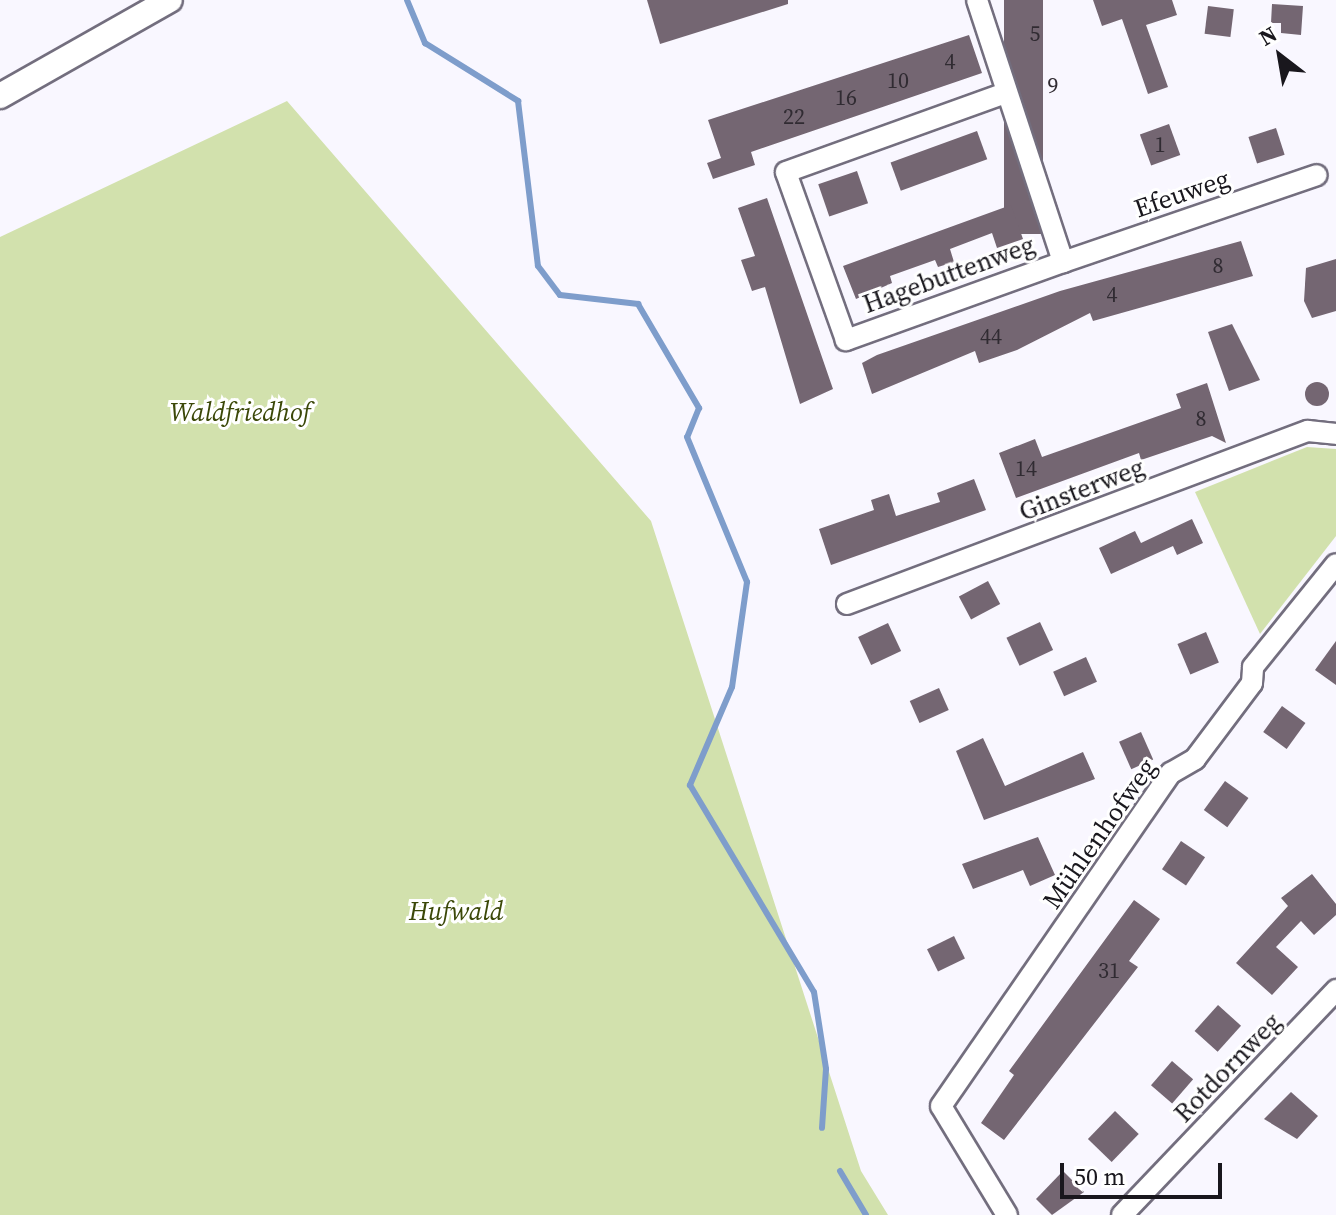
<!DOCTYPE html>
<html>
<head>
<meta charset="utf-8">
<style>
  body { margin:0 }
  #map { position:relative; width:1336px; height:1215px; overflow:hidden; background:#f9f7ff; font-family:"Source Serif 4",serif }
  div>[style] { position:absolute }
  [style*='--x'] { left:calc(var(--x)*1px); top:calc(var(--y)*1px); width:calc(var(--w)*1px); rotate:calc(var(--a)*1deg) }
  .green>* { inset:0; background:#d2e1ad }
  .stream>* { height:6px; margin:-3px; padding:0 3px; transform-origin:3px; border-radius:3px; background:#7e9dcb }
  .building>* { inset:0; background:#746672; transform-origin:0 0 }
  .round { border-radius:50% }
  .roads { filter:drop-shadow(2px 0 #736e7e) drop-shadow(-2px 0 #736e7e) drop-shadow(0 2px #736e7e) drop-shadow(0 -2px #736e7e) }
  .minor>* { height:20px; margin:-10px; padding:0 10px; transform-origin:10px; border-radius:10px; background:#fff }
  .tertiary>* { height:24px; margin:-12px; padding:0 12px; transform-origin:12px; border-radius:12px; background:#fff }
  span { translate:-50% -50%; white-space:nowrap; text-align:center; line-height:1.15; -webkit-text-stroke:6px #fff; paint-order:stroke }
  .number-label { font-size:22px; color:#302b32 }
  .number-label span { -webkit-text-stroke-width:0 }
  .street-label { font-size:26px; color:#19171d }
  .park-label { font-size:26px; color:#3b4808; font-style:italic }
  .north { position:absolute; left:1240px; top:16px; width:80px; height:80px; -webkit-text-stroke:6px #fff; paint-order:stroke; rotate:329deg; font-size:22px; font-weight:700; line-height:32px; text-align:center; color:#19171d }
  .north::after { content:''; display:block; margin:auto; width:28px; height:36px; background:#19171d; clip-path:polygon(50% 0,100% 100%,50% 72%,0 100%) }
  .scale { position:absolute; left:1060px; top:1163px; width:162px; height:36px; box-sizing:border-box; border:4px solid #19171d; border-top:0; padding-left:10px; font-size:24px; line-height:28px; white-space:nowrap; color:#19171d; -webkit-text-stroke:6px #fff; paint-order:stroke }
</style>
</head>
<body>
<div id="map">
  <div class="green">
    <i style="clip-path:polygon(287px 101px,651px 521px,861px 1171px,888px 1215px,0 1215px,0 237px)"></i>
    <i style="clip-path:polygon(1307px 447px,1336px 449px,1336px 536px,1260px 634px,1195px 492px)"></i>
  </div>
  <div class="stream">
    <i style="--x:407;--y:0;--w:47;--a:67.3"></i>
    <i style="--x:425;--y:43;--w:110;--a:31.9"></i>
    <i style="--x:518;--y:101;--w:166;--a:83.1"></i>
    <i style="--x:538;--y:266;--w:36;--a:53"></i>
    <i style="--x:560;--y:295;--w:79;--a:6.6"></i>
    <i style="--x:638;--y:304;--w:121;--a:59.6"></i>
    <i style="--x:699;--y:408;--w:31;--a:112"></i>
    <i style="--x:687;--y:437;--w:157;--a:67.5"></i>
    <i style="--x:747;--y:582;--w:106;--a:98.1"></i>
    <i style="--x:732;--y:687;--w:107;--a:113.2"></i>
    <i style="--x:690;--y:785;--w:241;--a:59.1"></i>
    <i style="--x:814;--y:992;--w:78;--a:81.1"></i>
    <i style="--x:826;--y:1069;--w:59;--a:93.9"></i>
    <i style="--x:840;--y:1171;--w:51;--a:59.4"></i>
  </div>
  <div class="building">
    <i style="clip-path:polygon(647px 0,788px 0,788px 4px,660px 44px)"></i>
    <i style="left:1004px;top:0;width:39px;height:234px"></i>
    <i style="clip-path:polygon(1093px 0,1172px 0,1177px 15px,1146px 25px,1168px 87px,1148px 94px,1122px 19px,1102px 26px)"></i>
    <i style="clip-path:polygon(1272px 4px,1303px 6px,1301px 35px,1281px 33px,1281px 23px,1271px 23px)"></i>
    <i style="left:1208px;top:6px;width:26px;height:28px;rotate:7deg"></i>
    <i style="clip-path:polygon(969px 35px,982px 73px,751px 152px,755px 165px,713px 179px,707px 163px,721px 158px,708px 120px)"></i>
    <i style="left:1169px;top:124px;width:33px;height:31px;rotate:70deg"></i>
    <i style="left:1276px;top:128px;width:28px;height:29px;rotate:72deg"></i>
    <i style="left:977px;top:131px;width:30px;height:92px;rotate:70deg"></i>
    <i style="left:857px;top:171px;width:34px;height:41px;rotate:71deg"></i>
    <i style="clip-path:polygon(767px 198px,833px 389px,800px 404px,765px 287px,752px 291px,741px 260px,755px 256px,738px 208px)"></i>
    <i style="clip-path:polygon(1011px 205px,1023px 239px,997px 248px,992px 233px,950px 249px,954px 262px,938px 267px,935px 260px,890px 276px,892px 283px,856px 299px,843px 266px)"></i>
    <i style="clip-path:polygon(1241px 241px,1253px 276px,1093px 321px,1090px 313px,1017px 350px,979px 363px,975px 351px,872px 394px,862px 363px,877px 355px,1060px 291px)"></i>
    <i style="clip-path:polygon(1336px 259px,1336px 311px,1312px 318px,1304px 301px,1306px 268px)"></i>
    <i style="clip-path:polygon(1232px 324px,1260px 380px,1229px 391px,1208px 332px)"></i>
    <i class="round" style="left:1305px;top:382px;width:24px;height:24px"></i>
    <i style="clip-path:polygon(1207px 383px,1226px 443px,1212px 436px,1141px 460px,1139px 453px,1016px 498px,999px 453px,1035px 439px,1042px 457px,1181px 408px,1176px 394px)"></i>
    <i style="clip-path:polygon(974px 479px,986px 510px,831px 565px,819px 529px,874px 510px,871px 500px,889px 494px,896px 516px,940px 502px,937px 493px)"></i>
    <i style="clip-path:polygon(1192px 519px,1203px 543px,1177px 555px,1173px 546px,1111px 574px,1099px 548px,1135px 531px,1141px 543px)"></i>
    <i style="left:988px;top:581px;width:26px;height:33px;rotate:62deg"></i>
    <i style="left:1040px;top:622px;width:31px;height:37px;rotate:65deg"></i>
    <i style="left:888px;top:623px;width:31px;height:33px;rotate:65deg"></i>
    <i style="left:1206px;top:632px;width:33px;height:31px;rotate:67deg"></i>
    <i style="clip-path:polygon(1336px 641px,1336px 685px,1315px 670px)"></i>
    <i style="left:1086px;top:657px;width:27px;height:36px;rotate:66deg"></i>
    <i style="left:939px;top:688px;width:24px;height:32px;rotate:66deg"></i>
    <i style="left:1282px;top:706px;width:29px;height:32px;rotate:36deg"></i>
    <i style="left:1141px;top:732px;width:30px;height:24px;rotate:66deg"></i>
    <i style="clip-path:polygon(983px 738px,1005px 786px,1083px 752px,1095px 779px,984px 820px,956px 751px)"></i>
    <i style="left:1225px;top:781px;width:29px;height:36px;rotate:36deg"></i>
    <i style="clip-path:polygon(1038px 837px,1055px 875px,1030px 886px,1023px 870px,973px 889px,962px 864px)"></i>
    <i style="left:1181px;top:841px;width:29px;height:34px;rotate:34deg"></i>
    <i style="clip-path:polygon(1312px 874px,1336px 904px,1336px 915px,1314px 935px,1301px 921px,1276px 947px,1298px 967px,1272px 995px,1236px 963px,1288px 906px,1281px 898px)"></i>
    <i style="clip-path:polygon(1134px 900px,1160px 919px,1129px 961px,1138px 967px,1004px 1140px,981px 1123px,1014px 1075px,1009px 1071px)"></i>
    <i style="left:954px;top:936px;width:25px;height:30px;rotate:64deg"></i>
    <i style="left:1218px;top:1005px;width:31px;height:35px;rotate:42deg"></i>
    <i style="left:1172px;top:1061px;width:28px;height:32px;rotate:41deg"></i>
    <i style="clip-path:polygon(1291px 1092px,1318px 1116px,1297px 1139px,1264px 1119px)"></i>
    <i style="left:1115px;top:1111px;width:33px;height:39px;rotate:44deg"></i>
    <i style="clip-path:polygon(1063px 1171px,1084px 1192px,1052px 1215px,1036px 1199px)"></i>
  </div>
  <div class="roads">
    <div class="minor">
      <i style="--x:977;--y:0;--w:276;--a:71.8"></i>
      <i style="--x:1063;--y:262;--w:231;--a:160.2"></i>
      <i style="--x:846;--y:340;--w:178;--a:-109.7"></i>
      <i style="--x:786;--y:172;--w:234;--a:-19.8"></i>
      <i style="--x:1063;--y:262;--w:268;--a:-18.9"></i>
      <i style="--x:847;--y:604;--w:492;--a:-20.6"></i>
      <i style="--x:1308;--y:431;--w:28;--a:6"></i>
      <i style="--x:1007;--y:1215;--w:127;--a:-121.2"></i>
      <i style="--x:941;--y:1106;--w:405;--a:-55.4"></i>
      <i style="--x:1171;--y:773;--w:28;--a:-30"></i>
      <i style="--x:1195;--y:759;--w:95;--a:-53.1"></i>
      <i style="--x:1252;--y:683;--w:16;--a:-86"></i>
      <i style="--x:1253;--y:667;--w:132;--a:-51.1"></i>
      <i style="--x:1122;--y:1215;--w:311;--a:-46.4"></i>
    </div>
    <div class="tertiary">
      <i style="--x:0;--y:96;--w:195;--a:-29.5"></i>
    </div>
  </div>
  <div class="number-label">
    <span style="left:1035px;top:34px">5</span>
    <span style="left:950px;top:62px">4</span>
    <span style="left:898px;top:81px">10</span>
    <span style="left:1053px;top:86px">9</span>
    <span style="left:846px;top:98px">16</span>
    <span style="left:794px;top:117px">22</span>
    <span style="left:1160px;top:145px">1</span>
    <span style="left:1218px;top:266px">8</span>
    <span style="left:1112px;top:295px">4</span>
    <span style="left:991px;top:337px">44</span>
    <span style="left:1201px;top:419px">8</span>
    <span style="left:1026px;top:469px">14</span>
    <span style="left:1109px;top:971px">31</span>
  </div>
  <div class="street-label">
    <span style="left:1182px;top:194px;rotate:-19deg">Efeuweg</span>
    <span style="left:949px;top:275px;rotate:-20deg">Hagebuttenweg</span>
    <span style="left:1082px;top:490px;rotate:-21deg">Ginsterweg</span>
    <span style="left:1100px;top:834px;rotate:-55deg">Mühlenhofweg</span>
    <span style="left:1228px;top:1068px;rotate:-46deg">Rotdornweg</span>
  </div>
  <div class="park-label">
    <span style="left:240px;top:413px">Waldfriedhof</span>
    <span style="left:456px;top:912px">Hufwald</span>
  </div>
  <div class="north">N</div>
  <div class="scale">50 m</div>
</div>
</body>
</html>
